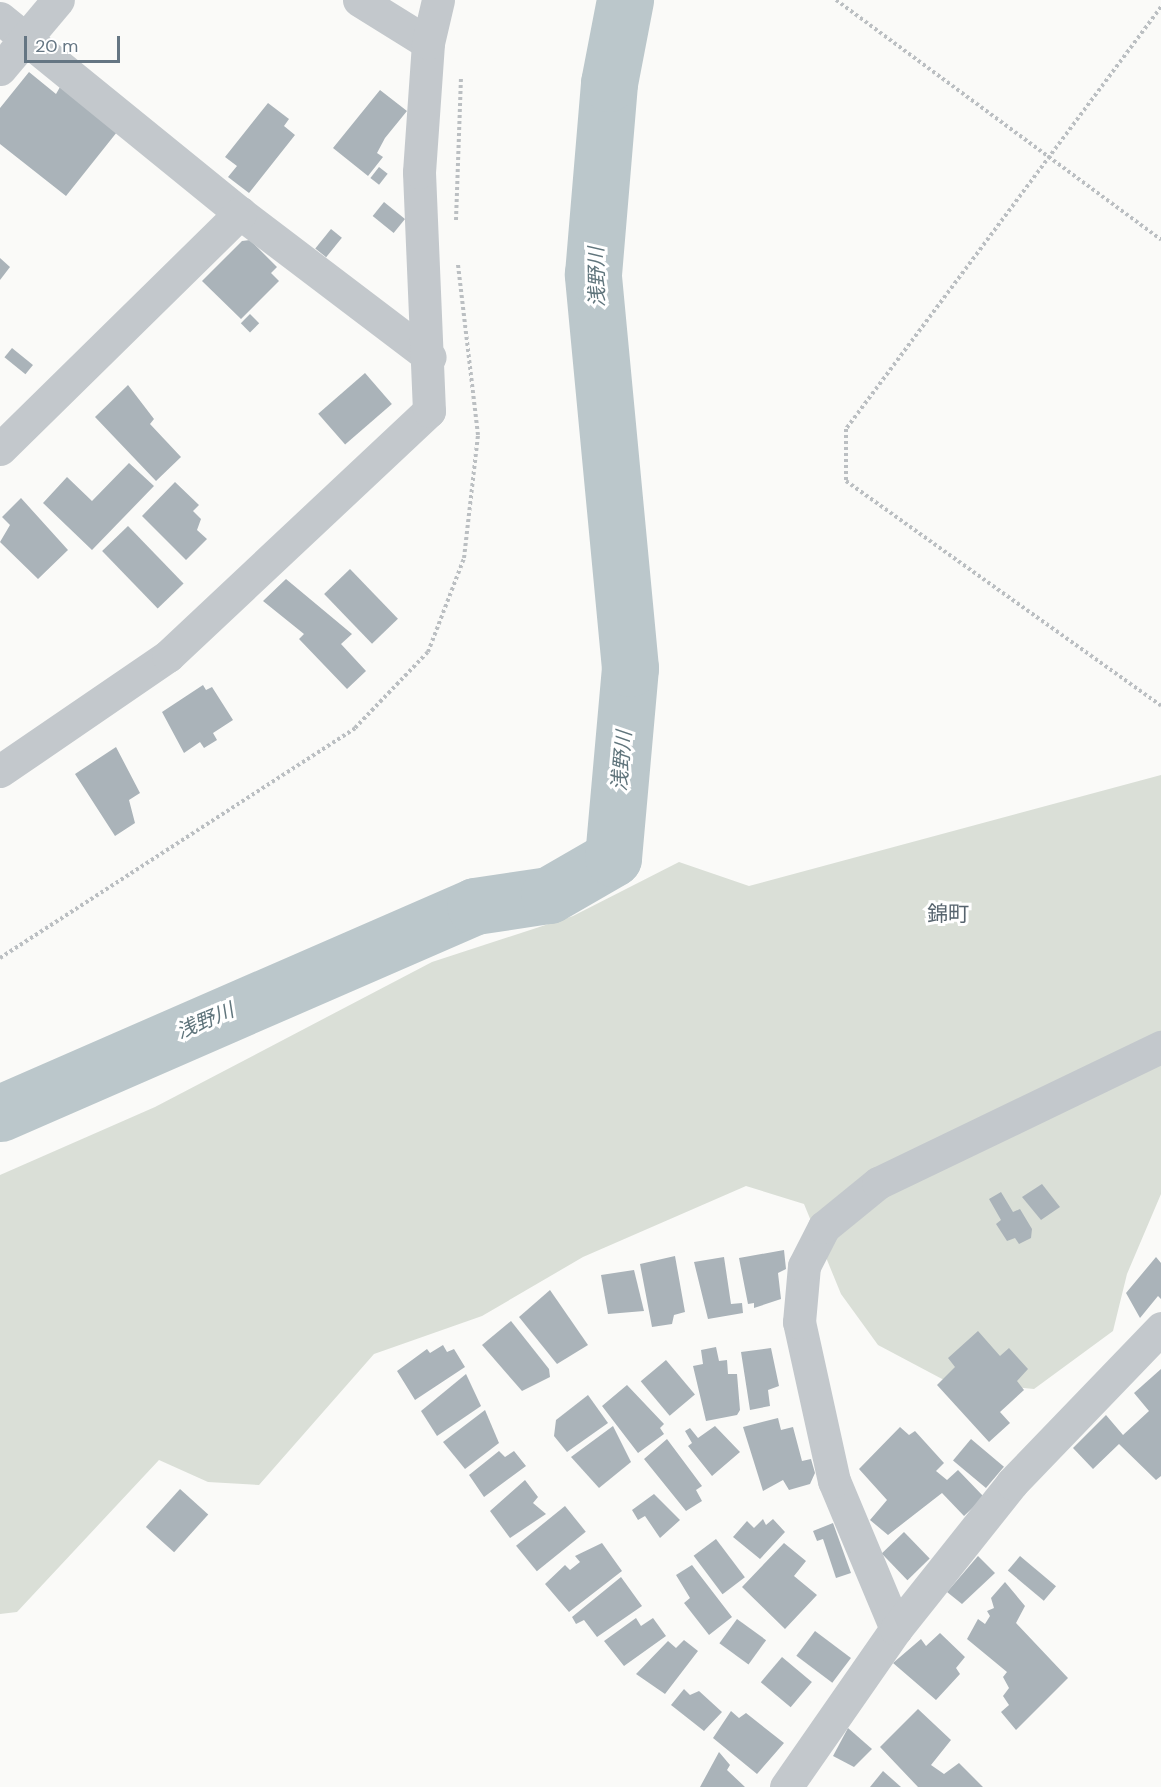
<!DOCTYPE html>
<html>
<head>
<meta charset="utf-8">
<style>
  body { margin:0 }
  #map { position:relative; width:1161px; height:1787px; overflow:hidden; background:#fafaf8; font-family:"DM Sans","Noto Sans JP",sans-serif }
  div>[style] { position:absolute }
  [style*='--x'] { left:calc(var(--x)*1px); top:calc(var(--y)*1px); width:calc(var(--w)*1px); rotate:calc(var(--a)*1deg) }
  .green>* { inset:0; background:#dadfd7 }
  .river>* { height:57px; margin:-28.5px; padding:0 28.5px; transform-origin:28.5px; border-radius:28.5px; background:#bbc7cb }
  .building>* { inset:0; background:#aab3b9; transform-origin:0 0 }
  .path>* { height:4px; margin-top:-2px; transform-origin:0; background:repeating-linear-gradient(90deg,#bbbfc2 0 3px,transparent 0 6px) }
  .minor>* { height:33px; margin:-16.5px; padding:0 16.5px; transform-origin:16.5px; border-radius:16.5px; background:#c3c8cc }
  span { translate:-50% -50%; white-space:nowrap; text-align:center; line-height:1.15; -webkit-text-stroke:6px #fff; paint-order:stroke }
  .water-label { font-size:20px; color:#60757c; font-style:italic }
  .quarter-label { font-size:21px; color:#57646e }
  .scale { position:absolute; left:24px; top:36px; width:96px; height:27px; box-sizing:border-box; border:3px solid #657683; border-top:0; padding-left:8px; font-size:18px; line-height:21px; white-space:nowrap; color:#657683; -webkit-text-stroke:4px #fff; paint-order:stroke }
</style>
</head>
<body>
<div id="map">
  <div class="green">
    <i style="clip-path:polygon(1161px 775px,1161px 1194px,1127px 1274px,1113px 1331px,1034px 1389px,944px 1380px,878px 1345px,841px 1294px,804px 1204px,746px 1186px,583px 1257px,482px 1316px,374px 1354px,259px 1485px,208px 1482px,159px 1460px,17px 1612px,0 1614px,0 1175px,155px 1107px,432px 962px,573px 916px,679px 862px,749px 886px)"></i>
  </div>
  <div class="river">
    <i style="--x:0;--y:1113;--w:518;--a:-23.55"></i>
    <i style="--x:475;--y:906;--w:75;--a:-8.5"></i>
    <i style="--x:549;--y:895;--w:74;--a:-30"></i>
    <i style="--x:613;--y:858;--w:191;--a:-84.9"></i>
    <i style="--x:630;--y:668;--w:396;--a:-95.4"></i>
    <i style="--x:593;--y:274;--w:192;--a:-85.2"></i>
    <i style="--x:609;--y:83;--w:85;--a:-79.1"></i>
  </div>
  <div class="building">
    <i style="clip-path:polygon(29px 72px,56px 94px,60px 87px,117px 132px,66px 196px,0 144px,0 108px)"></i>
    <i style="clip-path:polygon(380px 90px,407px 111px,385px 138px,377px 153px,383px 157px,368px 176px,333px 148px)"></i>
    <i style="clip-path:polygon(268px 103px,289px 119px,284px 126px,295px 135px,249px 193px,228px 177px,237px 166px,225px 157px)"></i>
    <i style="left:379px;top:167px;width:11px;height:14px;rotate:38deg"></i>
    <i style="left:384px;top:202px;width:27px;height:18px;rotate:39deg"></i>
    <i style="left:331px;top:229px;width:14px;height:25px;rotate:39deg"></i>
    <i style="clip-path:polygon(250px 240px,277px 267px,271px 273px,279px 281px,241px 319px,202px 281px,242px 241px)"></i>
    <i style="clip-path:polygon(0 258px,10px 267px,0 280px)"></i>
    <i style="left:250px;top:314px;width:13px;height:13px;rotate:45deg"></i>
    <i style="left:12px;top:348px;width:27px;height:12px;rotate:39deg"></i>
    <i style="left:365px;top:373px;width:41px;height:62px;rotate:49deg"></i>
    <i style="clip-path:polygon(128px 385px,154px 419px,150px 424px,181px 457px,156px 481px,95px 417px)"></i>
    <i style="clip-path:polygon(129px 463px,154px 486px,92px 550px,43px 503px,67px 477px,92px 501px)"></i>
    <i style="clip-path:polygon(175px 482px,199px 505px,193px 511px,201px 519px,197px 530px,207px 539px,186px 560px,142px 516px)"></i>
    <i style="clip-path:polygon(21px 498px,68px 550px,38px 579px,0 542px,10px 525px,2px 517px)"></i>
    <i style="left:128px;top:526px;width:80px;height:36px;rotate:46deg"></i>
    <i style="left:350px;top:569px;width:69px;height:36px;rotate:46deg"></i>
    <i style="clip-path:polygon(286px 579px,352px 634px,341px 644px,366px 671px,347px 689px,299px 639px,304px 634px,263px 601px)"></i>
    <i style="clip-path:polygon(203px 685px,206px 690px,212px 687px,233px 720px,213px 733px,217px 740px,204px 748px,200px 742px,184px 753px,162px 712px)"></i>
    <i style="clip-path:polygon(116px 747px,140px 793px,129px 800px,135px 823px,115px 836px,75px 774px)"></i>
    <i style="clip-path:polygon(1042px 1184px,1060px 1207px,1041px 1220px,1022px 1197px)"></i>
    <i style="clip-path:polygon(1001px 1192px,1013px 1212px,1020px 1209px,1032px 1229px,1031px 1238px,1019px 1244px,1015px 1238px,1007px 1241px,996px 1224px,1001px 1220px,989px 1199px)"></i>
    <i style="clip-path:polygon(784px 1250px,786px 1269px,778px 1273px,781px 1299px,754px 1308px,754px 1303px,748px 1304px,739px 1258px)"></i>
    <i style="clip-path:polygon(675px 1256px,685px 1312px,674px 1315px,672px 1324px,652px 1327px,640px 1264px)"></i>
    <i style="clip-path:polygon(724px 1257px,731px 1304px,742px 1303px,743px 1313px,708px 1319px,694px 1262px)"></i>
    <i style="clip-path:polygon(1156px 1257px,1161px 1263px,1161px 1299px,1158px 1296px,1140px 1318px,1126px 1293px)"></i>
    <i style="clip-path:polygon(634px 1270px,644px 1311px,608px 1314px,601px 1275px)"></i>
    <i style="clip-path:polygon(550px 1290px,588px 1345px,557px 1364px,519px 1317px)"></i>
    <i style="clip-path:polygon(511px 1321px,549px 1369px,550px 1377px,522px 1391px,482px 1345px)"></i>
    <i style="clip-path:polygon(978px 1331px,1000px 1356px,1009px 1348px,1028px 1369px,1017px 1381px,1024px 1390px,1000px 1412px,1010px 1423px,989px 1442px,937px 1385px,955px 1367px,948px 1358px)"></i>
    <i style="clip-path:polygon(443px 1345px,447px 1352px,454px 1349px,465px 1367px,415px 1400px,397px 1371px,427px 1349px,430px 1353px)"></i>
    <i style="clip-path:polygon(716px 1347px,719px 1361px,727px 1360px,728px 1374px,737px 1374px,740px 1410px,737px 1415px,706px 1421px,693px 1366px,703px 1364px,701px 1350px)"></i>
    <i style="clip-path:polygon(771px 1348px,779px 1386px,768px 1390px,770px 1406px,750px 1410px,741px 1352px)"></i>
    <i style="left:666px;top:1360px;width:45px;height:33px;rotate:50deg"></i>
    <i style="clip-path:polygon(1161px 1369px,1161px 1476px,1156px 1480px,1119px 1444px,1093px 1469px,1073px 1448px,1106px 1415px,1123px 1435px,1149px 1411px,1134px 1393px)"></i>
    <i style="clip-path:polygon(466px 1374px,481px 1406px,437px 1436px,421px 1411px)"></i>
    <i style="clip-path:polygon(627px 1385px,664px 1424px,660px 1428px,664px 1434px,638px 1453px,602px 1406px)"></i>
    <i style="clip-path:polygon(588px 1395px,608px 1423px,567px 1452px,554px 1436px,556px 1420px)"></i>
    <i style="clip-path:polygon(485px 1410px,499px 1443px,465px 1469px,443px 1442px)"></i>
    <i style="clip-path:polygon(778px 1418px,781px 1430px,793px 1427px,802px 1461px,811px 1459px,815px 1473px,810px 1484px,789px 1490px,783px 1480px,763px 1491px,743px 1427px)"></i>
    <i style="clip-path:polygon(613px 1426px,631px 1462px,599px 1488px,571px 1457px)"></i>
    <i style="clip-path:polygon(715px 1426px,740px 1452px,712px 1476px,688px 1446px,692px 1443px,685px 1431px,690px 1428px,698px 1438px)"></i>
    <i style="clip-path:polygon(900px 1427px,909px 1435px,915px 1431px,944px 1463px,936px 1471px,947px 1480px,958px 1470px,984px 1497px,964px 1516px,942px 1493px,888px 1535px,870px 1520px,887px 1500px,859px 1469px)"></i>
    <i style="clip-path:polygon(667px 1439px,702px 1486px,696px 1490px,702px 1501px,686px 1511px,644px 1459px)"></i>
    <i style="left:971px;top:1439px;width:43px;height:28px;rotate:40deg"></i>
    <i style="clip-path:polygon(499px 1451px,505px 1457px,514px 1451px,526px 1466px,484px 1497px,469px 1475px)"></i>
    <i style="clip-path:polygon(525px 1480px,538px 1497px,533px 1503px,546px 1514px,510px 1538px,490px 1511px)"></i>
    <i style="left:180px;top:1489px;width:38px;height:51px;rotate:42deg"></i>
    <i style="clip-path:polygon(654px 1494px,680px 1520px,660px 1538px,645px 1516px,638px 1520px,632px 1510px)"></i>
    <i style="left:565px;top:1506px;width:33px;height:63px;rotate:51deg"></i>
    <i style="clip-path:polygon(763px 1519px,766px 1525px,773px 1519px,785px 1532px,760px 1559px,733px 1537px,747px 1521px,754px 1528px)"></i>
    <i style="clip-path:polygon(833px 1523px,851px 1573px,836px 1578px,823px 1539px,817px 1541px,813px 1531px)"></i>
    <i style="left:904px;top:1532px;width:37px;height:31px;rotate:46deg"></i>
    <i style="left:716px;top:1539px;width:48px;height:28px;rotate:53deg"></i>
    <i style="clip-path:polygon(602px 1543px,622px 1571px,569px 1612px,545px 1584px,565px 1565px,570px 1570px,580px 1562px,575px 1556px)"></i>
    <i style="clip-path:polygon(784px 1543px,806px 1561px,794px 1576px,817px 1595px,785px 1629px,742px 1587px)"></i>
    <i style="clip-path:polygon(978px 1556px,995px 1573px,962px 1604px,947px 1592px)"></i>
    <i style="left:1020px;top:1556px;width:47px;height:19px;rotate:40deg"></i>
    <i style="clip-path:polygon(692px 1565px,732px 1617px,709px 1635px,684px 1603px,690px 1598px,676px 1575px)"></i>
    <i style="clip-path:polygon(621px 1577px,642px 1606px,597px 1637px,584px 1620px,576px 1624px,572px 1617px)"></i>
    <i style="clip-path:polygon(1005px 1582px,1025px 1606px,1016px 1623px,1068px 1678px,1016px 1730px,1001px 1712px,1009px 1705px,1003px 1696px,1009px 1688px,1003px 1677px,1007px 1672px,967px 1639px,978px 1619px,985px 1624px,990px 1616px,987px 1611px,994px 1608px,991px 1598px)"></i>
    <i style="clip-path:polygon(636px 1618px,641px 1626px,653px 1618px,666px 1636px,624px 1666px,604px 1641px)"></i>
    <i style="left:737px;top:1619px;width:36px;height:30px;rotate:36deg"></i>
    <i style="left:815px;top:1631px;width:45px;height:31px;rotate:37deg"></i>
    <i style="clip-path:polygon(940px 1633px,965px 1657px,956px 1668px,960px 1674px,936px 1700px,893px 1663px,921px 1639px,926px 1646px)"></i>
    <i style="clip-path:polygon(684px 1640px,698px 1651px,665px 1694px,636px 1674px,668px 1641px,676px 1648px)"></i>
    <i style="left:782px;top:1657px;width:39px;height:33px;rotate:40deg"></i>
    <i style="clip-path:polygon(684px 1689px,690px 1695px,699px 1691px,722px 1712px,704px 1731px,671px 1705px)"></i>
    <i style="clip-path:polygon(918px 1709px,951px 1740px,931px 1765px,944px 1774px,959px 1763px,983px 1787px,918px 1787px,880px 1747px)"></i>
    <i style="clip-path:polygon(731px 1711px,739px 1718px,746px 1713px,784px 1743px,757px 1774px,713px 1738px)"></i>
    <i style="clip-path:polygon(848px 1728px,872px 1749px,854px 1767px,833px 1756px)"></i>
    <i style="clip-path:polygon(719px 1752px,730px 1765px,727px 1770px,745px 1787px,700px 1787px)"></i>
    <i style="clip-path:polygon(883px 1771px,901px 1787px,870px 1787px)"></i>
  </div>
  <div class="path">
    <i style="--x:836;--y:0;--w:404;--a:36.4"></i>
    <i style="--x:1161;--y:7;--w:527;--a:126.74"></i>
    <i style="--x:846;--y:429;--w:52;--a:90"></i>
    <i style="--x:846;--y:481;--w:387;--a:35.5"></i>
    <i style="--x:456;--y:220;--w:142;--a:-88"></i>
    <i style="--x:0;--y:958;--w:423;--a:-32.9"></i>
    <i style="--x:355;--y:728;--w:105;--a:-46.2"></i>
    <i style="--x:428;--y:652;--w:101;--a:-69"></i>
    <i style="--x:464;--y:558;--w:124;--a:-83.5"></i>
    <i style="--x:478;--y:435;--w:172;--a:-96.7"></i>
  </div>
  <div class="minor">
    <i style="--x:359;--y:0;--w:81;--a:31.9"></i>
    <i style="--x:0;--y:18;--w:309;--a:39.1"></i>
    <i style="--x:240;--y:213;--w:238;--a:37.2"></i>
    <i style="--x:0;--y:69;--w:90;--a:-50"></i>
    <i style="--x:0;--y:449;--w:337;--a:-44.5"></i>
    <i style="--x:0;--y:771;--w:204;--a:-34.4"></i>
    <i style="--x:168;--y:656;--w:358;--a:-43.2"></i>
    <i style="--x:429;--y:411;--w:239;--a:-92.4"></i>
    <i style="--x:419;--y:172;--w:129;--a:-86"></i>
    <i style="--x:428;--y:43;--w:44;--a:-76.9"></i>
    <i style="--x:896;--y:1629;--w:160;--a:-112.7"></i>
    <i style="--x:834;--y:1481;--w:163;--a:-102.4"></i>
    <i style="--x:799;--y:1322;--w:56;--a:-84.9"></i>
    <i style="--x:804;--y:1266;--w:44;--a:-62.9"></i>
    <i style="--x:824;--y:1227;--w:70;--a:-39.2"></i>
    <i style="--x:878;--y:1183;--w:314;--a:-25.7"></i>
    <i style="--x:786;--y:1787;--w:193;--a:-55.2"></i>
    <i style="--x:896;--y:1629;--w:186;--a:-51.5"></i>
    <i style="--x:1012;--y:1483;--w:215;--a:-46.1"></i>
  </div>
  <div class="water-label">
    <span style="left:597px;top:277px;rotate:-91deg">浅野川</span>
    <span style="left:622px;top:761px;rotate:-85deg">浅野川</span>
    <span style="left:205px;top:1021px;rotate:-23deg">浅野川</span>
  </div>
  <div class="quarter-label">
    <span style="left:948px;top:914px">錦町</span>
  </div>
  <div class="scale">20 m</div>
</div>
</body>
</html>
